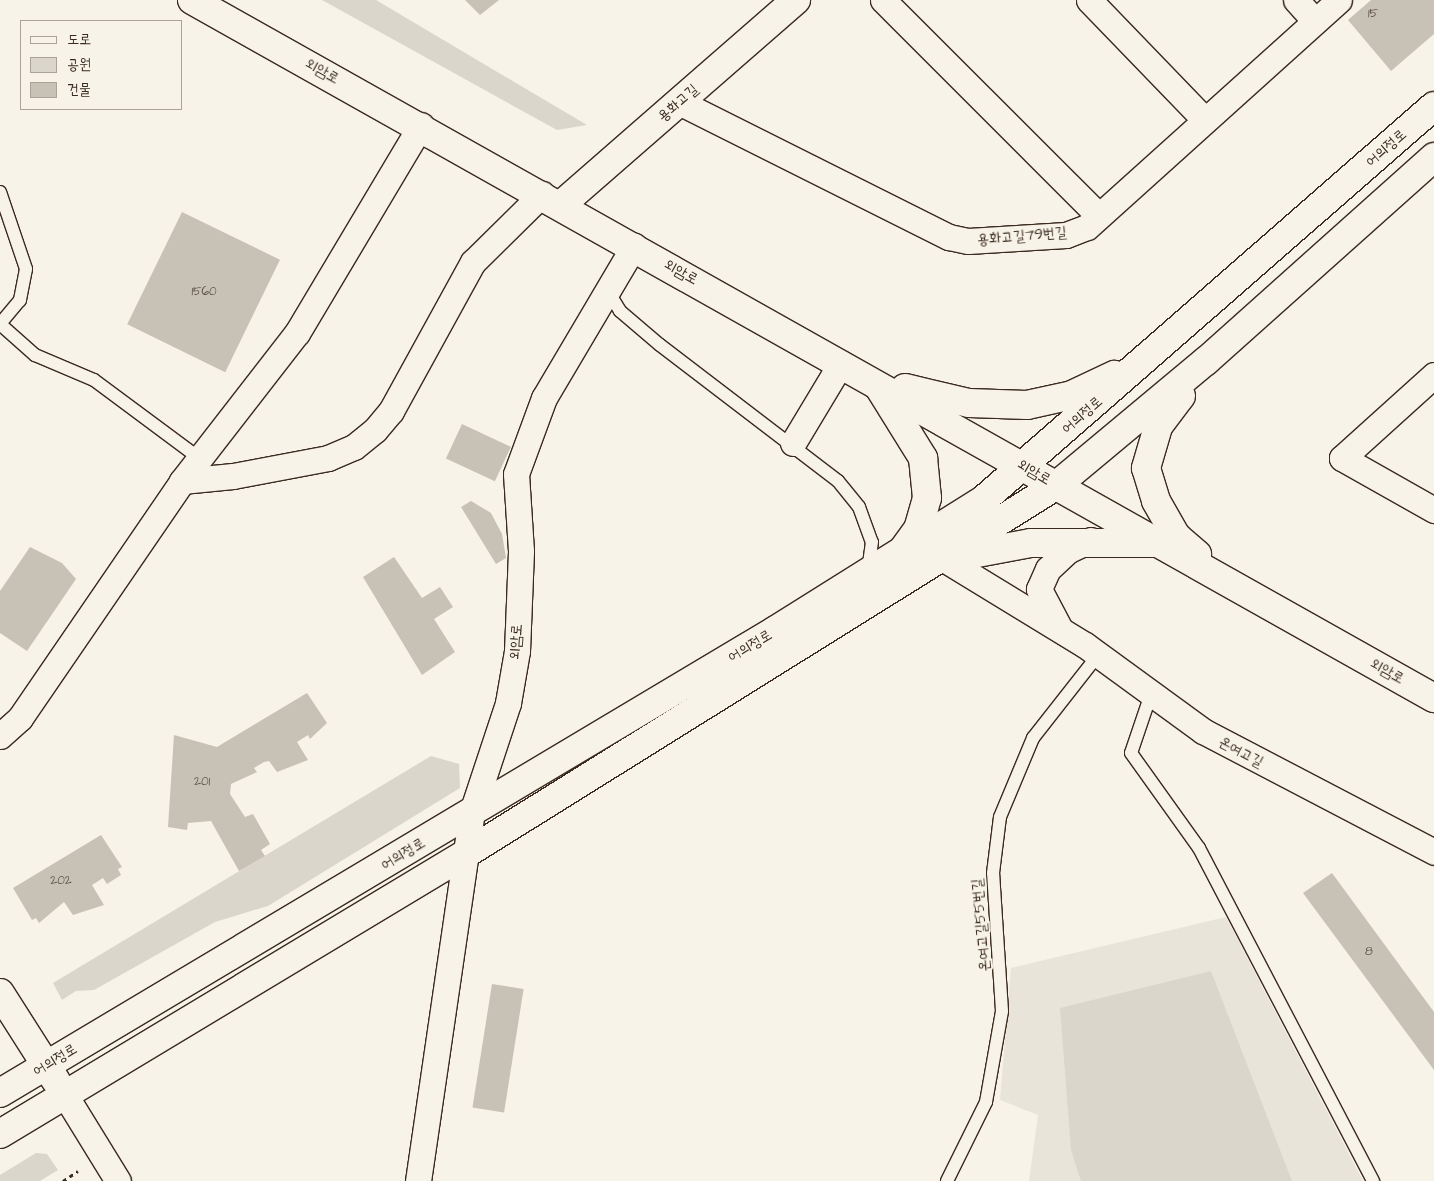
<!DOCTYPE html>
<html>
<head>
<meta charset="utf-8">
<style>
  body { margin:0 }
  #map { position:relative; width:1434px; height:1181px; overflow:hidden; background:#f7f3e8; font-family:"Architects Daughter","Poor Story",sans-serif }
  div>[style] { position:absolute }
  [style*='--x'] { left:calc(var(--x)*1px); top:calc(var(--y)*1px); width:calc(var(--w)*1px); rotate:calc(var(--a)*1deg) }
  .built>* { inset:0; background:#e9e4d9 }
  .green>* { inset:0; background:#dbd6cb }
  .building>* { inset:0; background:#c8c1b6; transform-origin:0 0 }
  .path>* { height:3px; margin-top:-1.5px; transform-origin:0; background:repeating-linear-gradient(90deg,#3b2a1e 0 4px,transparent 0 8px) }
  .roads { filter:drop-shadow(1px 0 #3b2a1e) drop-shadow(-1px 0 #3b2a1e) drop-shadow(0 1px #3b2a1e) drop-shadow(0 -1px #3b2a1e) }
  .lane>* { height:12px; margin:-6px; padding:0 6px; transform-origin:6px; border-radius:6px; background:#f7f3e8 }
  .street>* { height:25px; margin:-12.5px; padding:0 12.5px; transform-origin:12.5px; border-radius:12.5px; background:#f7f3e8 }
  .secondary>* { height:28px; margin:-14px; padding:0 14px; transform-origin:14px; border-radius:14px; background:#f7f3e8 }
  span { translate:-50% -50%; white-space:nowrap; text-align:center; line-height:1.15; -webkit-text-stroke:4px #f7f3e8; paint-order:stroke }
  .number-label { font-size:12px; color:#5e5044 }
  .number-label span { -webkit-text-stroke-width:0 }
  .street-label { font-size:15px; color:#3b2a1e }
  .legend { position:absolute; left:20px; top:20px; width:162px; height:90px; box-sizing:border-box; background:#f7f3e8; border:1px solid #aca397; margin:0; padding:6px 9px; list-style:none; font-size:15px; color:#3b2a1e }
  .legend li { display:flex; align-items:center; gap:10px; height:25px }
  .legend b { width:25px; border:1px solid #aca397 }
</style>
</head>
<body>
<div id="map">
  <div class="built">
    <i style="clip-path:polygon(1226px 917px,1363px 1181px,1029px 1181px,1038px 1115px,1000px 1100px,1011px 968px)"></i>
  </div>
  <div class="green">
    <i style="clip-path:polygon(322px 0,376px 0,587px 125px,557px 130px)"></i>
    <i style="clip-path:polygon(431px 756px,459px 764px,460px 788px,268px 906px,215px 922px,94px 990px,76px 991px,62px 1000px,53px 983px)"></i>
    <i style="clip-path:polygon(1211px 971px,1292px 1181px,1081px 1181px,1071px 1150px,1060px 1008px)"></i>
    <i style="clip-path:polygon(36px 1153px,47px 1154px,58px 1170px,40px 1181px,0 1181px,0 1175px)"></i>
  </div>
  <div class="building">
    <i style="clip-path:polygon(465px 0,499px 0,480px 15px)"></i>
    <i style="clip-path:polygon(1371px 0,1434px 0,1434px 34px,1391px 71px,1348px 20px)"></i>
    <i style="left:182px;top:212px;width:109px;height:125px;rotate:26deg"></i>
    <i style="left:462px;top:424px;width:54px;height:38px;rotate:25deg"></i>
    <i style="clip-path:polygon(471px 501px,491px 513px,502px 534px,506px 558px,496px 564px,461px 507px)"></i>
    <i style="clip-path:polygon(30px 547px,62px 563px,76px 579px,27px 651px,0 633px,0 591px)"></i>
    <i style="clip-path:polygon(394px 557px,422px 598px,440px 587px,453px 607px,434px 619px,455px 652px,422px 675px,363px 577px)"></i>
    <i style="clip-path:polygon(307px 693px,327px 723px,310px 739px,308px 735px,297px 742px,308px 760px,277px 772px,269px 761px,264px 762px,254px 768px,257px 772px,231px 784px,230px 794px,245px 817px,253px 814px,270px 844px,261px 850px,265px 856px,239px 871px,211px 821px,188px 823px,187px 830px,168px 827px,174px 735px,217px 747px)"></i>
    <i style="clip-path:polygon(101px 835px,122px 867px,118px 869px,121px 875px,107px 884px,103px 878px,92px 885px,104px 905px,73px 915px,64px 902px,39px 923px,36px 918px,32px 920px,13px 888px)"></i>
    <i style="clip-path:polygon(1332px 873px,1434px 1012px,1434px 1070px,1303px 893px)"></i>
    <i style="left:492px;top:984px;width:32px;height:125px;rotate:9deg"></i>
  </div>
  <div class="path">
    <i style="--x:63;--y:1181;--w:18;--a:-34"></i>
  </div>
  <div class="roads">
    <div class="lane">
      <i style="--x:0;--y:192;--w:81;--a:71.3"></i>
      <i style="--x:26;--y:269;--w:32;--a:101"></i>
      <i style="--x:20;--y:300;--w:31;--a:130"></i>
      <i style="--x:0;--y:324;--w:47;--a:41.5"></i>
      <i style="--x:35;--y:355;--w:64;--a:23"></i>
      <i style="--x:94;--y:380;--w:131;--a:36.6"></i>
      <i style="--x:608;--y:291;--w:23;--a:59"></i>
      <i style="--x:620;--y:311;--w:52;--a:40.4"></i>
      <i style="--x:660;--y:345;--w:224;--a:37.4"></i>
      <i style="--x:838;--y:481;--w:33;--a:51"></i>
      <i style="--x:859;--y:507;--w:37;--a:70"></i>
      <i style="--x:872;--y:542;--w:29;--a:98"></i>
      <i style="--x:1151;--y:694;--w:62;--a:108.7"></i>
      <i style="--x:1131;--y:753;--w:117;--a:54.4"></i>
      <i style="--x:1199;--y:848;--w:376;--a:62.4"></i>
      <i style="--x:947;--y:1181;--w:88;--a:-63.7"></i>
      <i style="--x:986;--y:1102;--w:92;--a:-80"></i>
      <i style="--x:1002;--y:1011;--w:138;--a:-93.7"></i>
      <i style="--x:993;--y:873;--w:56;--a:-82.9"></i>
      <i style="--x:1000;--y:817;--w:86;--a:-67.3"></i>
      <i style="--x:1033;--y:738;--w:105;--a:-51.9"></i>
    </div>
    <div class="street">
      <i style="--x:883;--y:0;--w:305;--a:45"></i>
      <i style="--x:1089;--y:0;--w:167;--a:46"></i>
      <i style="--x:1296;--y:0;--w:28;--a:48"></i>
      <i style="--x:679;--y:102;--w:302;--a:26.6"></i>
      <i style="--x:949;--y:237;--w:19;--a:12"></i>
      <i style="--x:968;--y:241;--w:98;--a:-3.5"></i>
      <i style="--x:1066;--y:235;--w:22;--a:-21"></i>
      <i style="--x:1087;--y:227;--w:339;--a:-42"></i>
      <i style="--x:1434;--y:375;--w:124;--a:137.9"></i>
      <i style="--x:1342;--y:458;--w:106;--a:29.5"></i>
      <i style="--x:793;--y:443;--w:93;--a:-59"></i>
      <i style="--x:182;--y:481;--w:51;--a:-5.6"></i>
      <i style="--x:233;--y:476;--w:97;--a:-10.7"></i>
      <i style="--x:328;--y:458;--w:28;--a:-23"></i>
      <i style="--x:354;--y:447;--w:27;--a:-39"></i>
      <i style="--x:375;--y:430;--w:25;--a:-50"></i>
      <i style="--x:391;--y:411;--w:170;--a:-61.2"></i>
      <i style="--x:473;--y:262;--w:97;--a:-44.6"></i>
      <i style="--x:944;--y:559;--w:165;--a:31.4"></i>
      <i style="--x:1085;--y:645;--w:146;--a:36.1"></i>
      <i style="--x:1203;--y:731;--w:261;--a:27.6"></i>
      <i style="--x:1059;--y:627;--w:43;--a:-117.8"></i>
      <i style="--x:1039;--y:589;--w:22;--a:-66"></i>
      <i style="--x:1048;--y:569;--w:26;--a:-43"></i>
      <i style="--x:1067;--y:551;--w:26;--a:-25"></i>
      <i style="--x:0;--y:736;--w:27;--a:-42"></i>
      <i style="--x:20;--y:718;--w:287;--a:-55.6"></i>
      <i style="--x:182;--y:481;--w:187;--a:-52.2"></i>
      <i style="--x:297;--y:333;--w:242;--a:-59.2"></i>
      <i style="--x:65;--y:1095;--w:101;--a:58.4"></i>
      <i style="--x:418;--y:1181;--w:373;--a:-81.7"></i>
      <i style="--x:472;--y:812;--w:115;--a:-71.7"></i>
      <i style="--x:508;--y:703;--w:53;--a:-80.2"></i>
      <i style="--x:517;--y:651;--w:100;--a:-87.7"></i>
      <i style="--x:521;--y:551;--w:77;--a:-93.7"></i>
      <i style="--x:516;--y:474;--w:81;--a:-69.8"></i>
      <i style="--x:544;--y:398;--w:177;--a:-59.4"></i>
    </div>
    <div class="secondary">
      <i style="--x:192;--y:0;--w:1425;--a:29.34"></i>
      <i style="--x:561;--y:205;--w:312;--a:-41.1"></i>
      <i style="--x:879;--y:387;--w:84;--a:58.2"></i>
      <i style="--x:923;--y:458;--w:40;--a:84.3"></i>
      <i style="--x:927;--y:498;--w:32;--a:106"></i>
      <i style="--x:918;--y:529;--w:24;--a:126"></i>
      <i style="--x:905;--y:388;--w:66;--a:13.2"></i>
      <i style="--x:969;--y:403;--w:58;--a:2"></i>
      <i style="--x:1027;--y:405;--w:46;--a:-12.5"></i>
      <i style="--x:1072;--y:395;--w:47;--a:-25.5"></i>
      <i style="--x:1181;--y:396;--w:39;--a:127"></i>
      <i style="--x:1158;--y:427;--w:43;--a:106.3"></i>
      <i style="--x:1146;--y:468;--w:34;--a:73"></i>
      <i style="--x:1156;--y:501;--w:40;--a:60.3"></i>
      <i style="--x:1176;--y:536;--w:28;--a:41"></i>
      <i style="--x:956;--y:557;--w:76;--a:-10.6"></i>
      <i style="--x:1031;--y:543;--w:123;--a:0"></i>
      <i style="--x:0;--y:993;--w:104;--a:57.5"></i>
      <i style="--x:0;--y:1093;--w:904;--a:-30.82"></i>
      <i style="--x:776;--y:630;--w:243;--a:-32.1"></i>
      <i style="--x:982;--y:501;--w:600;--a:-41.15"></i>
      <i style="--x:0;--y:1134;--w:545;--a:-31.04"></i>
      <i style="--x:467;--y:853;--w:695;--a:-31.95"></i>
      <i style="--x:1057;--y:485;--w:194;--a:-39.8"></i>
      <i style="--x:1206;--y:361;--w:306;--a:-41.8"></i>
    </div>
  </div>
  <div class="number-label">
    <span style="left:1373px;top:14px">15</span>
    <span style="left:204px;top:292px">1560</span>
    <span style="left:202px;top:782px">201</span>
    <span style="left:61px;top:881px">202</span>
    <span style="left:1369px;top:952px">8</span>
  </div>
  <div class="street-label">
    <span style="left:322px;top:71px;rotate:29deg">외암로</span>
    <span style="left:678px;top:103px;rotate:-41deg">용화고길</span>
    <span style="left:1386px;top:148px;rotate:-41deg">어의정로</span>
    <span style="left:1022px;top:236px;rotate:-5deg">용화고길79번길</span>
    <span style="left:681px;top:272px;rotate:29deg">외암로</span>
    <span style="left:1082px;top:415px;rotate:-41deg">어의정로</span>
    <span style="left:1034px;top:472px;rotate:30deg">외암로</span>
    <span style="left:516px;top:642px;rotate:-86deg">외암로</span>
    <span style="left:750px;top:646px;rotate:-31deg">어의정로</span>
    <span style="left:1387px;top:671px;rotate:29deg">외암로</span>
    <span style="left:1241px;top:752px;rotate:28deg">온여고길</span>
    <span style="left:403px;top:854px;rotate:-31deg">어의정로</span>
    <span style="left:981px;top:925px;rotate:-95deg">온여고길55번길</span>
    <span style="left:55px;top:1060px;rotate:-31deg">어의정로</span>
  </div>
  <ul class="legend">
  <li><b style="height:6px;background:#f7f3e8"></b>도로</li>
  <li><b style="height:14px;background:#dbd6cb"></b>공원</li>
  <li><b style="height:14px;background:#c8c1b6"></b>건물</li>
  </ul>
</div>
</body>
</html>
